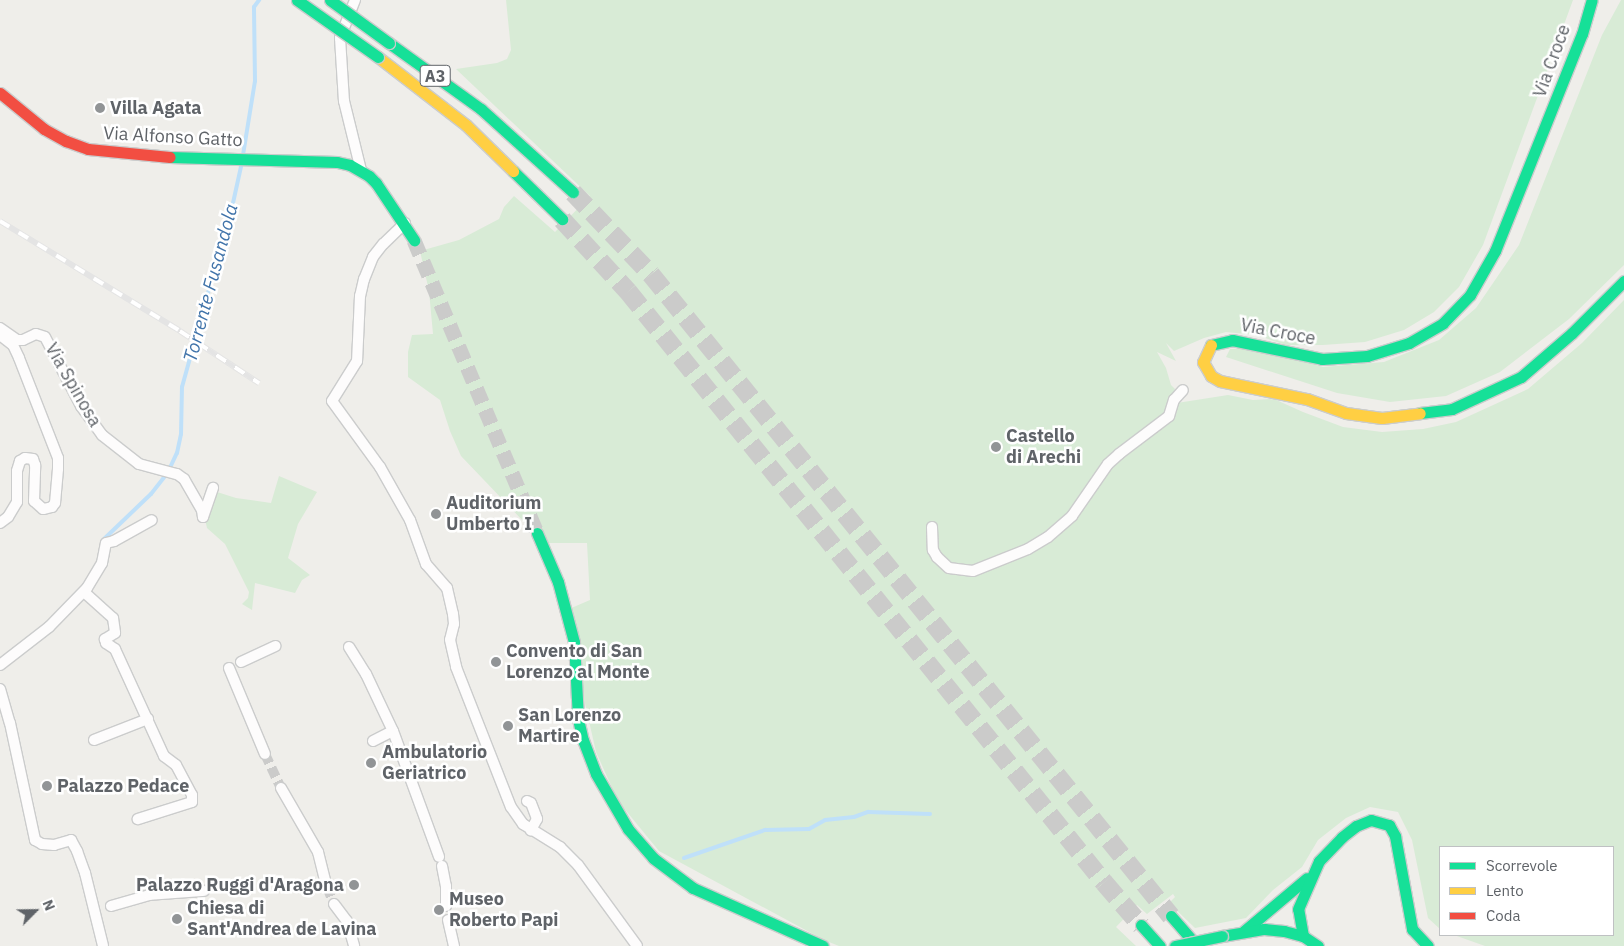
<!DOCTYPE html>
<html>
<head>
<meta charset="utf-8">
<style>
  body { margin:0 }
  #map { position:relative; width:1624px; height:946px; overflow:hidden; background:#efeeea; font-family:"IBM Plex Sans",sans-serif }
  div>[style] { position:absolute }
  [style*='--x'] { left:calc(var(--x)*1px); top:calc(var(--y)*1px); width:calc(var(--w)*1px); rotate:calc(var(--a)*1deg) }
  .green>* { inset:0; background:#d8ebd6 }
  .stream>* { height:4px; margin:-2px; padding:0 2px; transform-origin:2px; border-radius:2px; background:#bfe0f9 }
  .street-tunnel>* { height:10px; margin-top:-5px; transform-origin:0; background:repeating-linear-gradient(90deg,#cbcbca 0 10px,transparent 0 15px) }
  .secondary-tunnel>* { height:15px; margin-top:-7.5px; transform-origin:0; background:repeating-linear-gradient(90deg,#cbcbca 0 15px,transparent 0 23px) }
  .highway-tunnel>* { height:19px; margin-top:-9.5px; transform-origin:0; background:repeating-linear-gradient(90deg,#cbcbca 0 19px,transparent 0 28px) }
  .roads { filter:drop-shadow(1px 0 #cbcccc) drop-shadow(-1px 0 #cbcccc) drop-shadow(0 1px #cbcccc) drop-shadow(0 -1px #cbcccc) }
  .street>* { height:10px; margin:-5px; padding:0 5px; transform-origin:5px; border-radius:5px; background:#fdfcfc }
  .fast>* { height:11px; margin:-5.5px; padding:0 5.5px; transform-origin:5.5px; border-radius:5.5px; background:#16e098 }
  .slow>* { height:11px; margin:-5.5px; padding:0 5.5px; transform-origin:5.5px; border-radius:5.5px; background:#ffcf43 }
  .jam>* { height:11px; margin:-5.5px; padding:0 5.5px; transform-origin:5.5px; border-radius:5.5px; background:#f24e42 }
  .rail>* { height:5.5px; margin-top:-2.75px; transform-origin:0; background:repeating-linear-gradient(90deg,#fff 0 11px,#e4e4e4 0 22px); box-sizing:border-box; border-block:1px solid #e4e4e4 }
  .bridges { filter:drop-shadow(1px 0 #cacacb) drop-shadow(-1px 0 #cacacb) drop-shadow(0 1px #cacacb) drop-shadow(0 -1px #cacacb) }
  .fast-bridge>* { height:11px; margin:-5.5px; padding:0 5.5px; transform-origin:5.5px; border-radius:5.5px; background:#16e098 }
  .dots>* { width:14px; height:14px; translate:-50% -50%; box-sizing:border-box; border:2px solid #fff; border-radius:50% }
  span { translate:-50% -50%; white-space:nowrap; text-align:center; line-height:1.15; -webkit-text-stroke:5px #fff; paint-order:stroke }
  .shield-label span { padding:1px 4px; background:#fff; border:1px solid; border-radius:4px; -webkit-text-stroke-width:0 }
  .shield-label { font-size:16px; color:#5f6368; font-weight:700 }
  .street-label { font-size:18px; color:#5f6368 }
  .poi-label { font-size:18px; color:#5f6368; font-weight:700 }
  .left { translate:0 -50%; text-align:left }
  .right { translate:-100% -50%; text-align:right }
  .water-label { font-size:19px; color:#4174aa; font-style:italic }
  .legend { position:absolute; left:1439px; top:846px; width:175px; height:90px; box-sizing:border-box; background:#fff; border:1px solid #bfc1c3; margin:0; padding:6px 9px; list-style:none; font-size:15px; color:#5f6368 }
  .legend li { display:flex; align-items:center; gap:10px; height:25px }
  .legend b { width:25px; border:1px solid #bfc1c3 }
  .north { position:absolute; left:10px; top:886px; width:50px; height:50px; -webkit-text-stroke:4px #fff; paint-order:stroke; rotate:67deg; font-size:14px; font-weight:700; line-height:20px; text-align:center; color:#5f6368 }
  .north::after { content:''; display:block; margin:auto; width:18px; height:22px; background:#5f6368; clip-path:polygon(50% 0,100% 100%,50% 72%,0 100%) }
</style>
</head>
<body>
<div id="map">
  <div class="green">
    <i style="clip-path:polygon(506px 0,1573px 0,1483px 245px,1459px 287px,1434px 312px,1404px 330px,1365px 342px,1323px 345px,1286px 345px,1256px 335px,1226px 332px,1204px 338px,1174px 351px,1166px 343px,1176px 361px,1157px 352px,1166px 368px,1171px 385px,1175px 389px,1172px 397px,1177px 403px,1228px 395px,1253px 400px,1274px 399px,1303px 412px,1343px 427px,1382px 432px,1423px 429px,1456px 422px,1528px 389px,1582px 343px,1624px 300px,1624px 946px,1485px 946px,1454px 935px,1613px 935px,1613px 847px,1440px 847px,1440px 929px,1428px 918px,1412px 840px,1398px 812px,1370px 807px,1346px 818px,1318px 840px,1302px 867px,1273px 890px,1246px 918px,1195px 928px,1169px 903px,1175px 897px,1173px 894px,1147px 914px,1137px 905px,1116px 927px,1136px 946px,839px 946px,824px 940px,659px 851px,618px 801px,596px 752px,584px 699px,569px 609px,590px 600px,587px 543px,544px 543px,461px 456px,450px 431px,440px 400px,408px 377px,408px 352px,412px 335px,433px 334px,429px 291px,420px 251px,459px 240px,499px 219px,504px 207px,514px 196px,555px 232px,590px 196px,456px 69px,497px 63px,507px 59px,511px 50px)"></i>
    <i style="clip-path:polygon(1621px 0,1624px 0,1624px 265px,1569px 319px,1500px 372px,1446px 396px,1390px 402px,1337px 393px,1226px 357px,1230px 349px,1258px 348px,1323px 367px,1384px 362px,1439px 340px,1476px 308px,1519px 245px,1602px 35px)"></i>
    <i style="clip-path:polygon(279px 476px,317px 492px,298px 524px,288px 558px,310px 575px,302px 580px,295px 593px,255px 583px,252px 610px,242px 604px,248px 598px,249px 592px,225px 544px,207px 528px,205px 519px,217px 492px,236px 498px,271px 503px)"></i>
  </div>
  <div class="stream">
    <i style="--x:243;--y:155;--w:75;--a:-80.8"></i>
    <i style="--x:255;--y:81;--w:74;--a:-90.8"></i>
    <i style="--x:254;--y:7;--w:9;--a:-54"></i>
    <i style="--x:104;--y:539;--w:65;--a:-43.8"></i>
    <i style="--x:151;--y:494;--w:28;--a:-52"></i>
    <i style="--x:168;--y:472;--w:21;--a:-65"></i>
    <i style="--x:177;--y:453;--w:19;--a:-78"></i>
    <i style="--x:181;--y:434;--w:47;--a:-88.8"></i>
    <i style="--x:182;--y:387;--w:191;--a:-74.5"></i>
    <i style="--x:233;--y:203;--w:42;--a:-77.6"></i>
    <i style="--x:684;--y:858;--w:86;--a:-19.1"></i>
    <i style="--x:765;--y:830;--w:44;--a:-1.3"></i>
    <i style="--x:809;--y:829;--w:18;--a:-29"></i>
    <i style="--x:825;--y:820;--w:29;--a:-6"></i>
    <i style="--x:854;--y:817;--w:15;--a:-20"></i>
    <i style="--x:868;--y:812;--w:62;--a:1.8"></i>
  </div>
  <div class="street-tunnel">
    <i style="--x:265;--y:754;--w:38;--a:65"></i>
    <i style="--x:327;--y:887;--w:18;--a:68"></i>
  </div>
  <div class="secondary-tunnel">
    <i style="--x:414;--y:240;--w:318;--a:67.2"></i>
  </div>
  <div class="highway-tunnel">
    <i style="--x:573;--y:192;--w:113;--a:46.4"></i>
    <i style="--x:651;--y:274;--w:826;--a:50.99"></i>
    <i style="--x:562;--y:219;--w:98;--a:47.5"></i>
    <i style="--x:628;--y:291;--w:759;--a:51.15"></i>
    <i style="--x:1104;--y:882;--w:57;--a:49.3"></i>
  </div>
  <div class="roads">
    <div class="street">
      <i style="--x:355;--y:0;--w:41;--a:111.5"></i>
      <i style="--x:340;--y:38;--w:63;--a:86.4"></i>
      <i style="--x:344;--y:101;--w:71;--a:76.2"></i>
      <i style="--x:405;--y:223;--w:30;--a:136"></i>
      <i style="--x:383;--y:244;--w:16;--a:128"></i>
      <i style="--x:373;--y:257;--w:24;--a:112"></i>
      <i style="--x:364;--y:279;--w:17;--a:103"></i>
      <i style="--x:360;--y:296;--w:65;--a:92.6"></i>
      <i style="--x:357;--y:361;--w:47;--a:122"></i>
      <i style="--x:332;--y:401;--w:82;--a:54"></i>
      <i style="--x:380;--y:467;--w:61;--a:60.5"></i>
      <i style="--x:410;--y:520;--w:47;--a:70"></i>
      <i style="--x:426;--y:564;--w:32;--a:49"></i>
      <i style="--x:447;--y:588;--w:27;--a:77"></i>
      <i style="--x:453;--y:614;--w:10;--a:84"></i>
      <i style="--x:454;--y:624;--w:16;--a:104"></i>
      <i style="--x:450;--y:640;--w:28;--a:77"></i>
      <i style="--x:456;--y:667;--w:150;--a:68.6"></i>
      <i style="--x:511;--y:807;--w:21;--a:55"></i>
      <i style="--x:523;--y:824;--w:44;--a:31.9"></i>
      <i style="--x:560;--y:847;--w:25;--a:45"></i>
      <i style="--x:578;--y:865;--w:100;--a:53.9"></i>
      <i style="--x:0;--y:328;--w:21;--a:35"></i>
      <i style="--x:17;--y:340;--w:6;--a:0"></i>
      <i style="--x:23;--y:340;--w:14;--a:-25"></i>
      <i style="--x:36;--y:334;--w:9;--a:18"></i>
      <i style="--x:45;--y:337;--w:78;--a:62.4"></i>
      <i style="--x:81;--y:406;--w:36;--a:54"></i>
      <i style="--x:102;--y:435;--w:47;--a:38.1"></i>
      <i style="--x:139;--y:464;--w:39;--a:15"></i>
      <i style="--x:177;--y:474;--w:9;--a:36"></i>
      <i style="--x:184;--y:479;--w:36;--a:60"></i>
      <i style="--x:202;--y:510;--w:7;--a:82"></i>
      <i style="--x:203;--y:517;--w:31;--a:-71"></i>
      <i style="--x:0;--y:335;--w:16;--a:38"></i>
      <i style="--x:13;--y:345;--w:14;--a:65"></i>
      <i style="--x:19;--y:358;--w:107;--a:68.7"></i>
      <i style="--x:58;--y:458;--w:11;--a:90"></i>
      <i style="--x:58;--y:469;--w:34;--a:95"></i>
      <i style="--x:55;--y:503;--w:5;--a:127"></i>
      <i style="--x:52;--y:507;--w:9;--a:167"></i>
      <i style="--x:43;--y:509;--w:12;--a:-138"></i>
      <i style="--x:34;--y:501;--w:36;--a:-88"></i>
      <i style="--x:35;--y:465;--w:6;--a:-108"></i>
      <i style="--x:33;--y:459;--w:8;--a:-173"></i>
      <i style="--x:25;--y:458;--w:6;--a:149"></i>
      <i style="--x:20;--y:461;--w:10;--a:107"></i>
      <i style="--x:17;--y:471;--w:31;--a:90"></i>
      <i style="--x:17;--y:502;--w:17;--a:121"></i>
      <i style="--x:8;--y:517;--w:10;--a:143"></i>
      <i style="--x:932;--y:527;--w:23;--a:88"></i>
      <i style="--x:933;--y:550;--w:8;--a:60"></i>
      <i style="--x:937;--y:557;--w:16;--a:43"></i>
      <i style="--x:949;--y:568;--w:24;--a:7"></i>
      <i style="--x:973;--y:571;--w:59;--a:-21.8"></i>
      <i style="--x:1028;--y:549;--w:23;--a:-31"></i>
      <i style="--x:1048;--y:537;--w:32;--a:-41"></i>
      <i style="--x:1072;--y:516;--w:63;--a:-55.3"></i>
      <i style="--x:1108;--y:464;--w:15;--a:-42"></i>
      <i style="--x:1119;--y:454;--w:63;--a:-37.2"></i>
      <i style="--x:1169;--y:416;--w:17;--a:-73"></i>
      <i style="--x:1174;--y:400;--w:13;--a:-48"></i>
      <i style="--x:84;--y:592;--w:39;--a:42"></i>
      <i style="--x:113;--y:618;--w:15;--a:82"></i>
      <i style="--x:115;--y:633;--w:12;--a:149"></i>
      <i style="--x:105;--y:639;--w:4;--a:76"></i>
      <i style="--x:106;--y:643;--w:11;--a:34"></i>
      <i style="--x:115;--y:649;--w:118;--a:65.4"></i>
      <i style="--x:164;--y:756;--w:15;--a:37"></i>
      <i style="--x:176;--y:765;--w:34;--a:62"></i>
      <i style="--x:192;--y:795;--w:7;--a:90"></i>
      <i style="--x:192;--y:802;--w:57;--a:162.5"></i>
      <i style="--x:349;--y:647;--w:32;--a:58"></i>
      <i style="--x:366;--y:674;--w:63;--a:64.7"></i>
      <i style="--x:393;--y:731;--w:134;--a:69.9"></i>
      <i style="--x:241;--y:662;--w:38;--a:-25"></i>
      <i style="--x:0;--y:665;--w:62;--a:-37.8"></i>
      <i style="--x:49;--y:627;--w:54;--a:-45.7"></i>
      <i style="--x:87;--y:588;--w:29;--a:-59"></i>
      <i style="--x:102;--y:563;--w:20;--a:-79"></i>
      <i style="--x:106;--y:543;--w:8;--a:-14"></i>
      <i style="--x:114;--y:541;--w:43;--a:-28.9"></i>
      <i style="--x:229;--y:668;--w:93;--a:67.3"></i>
      <i style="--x:0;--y:689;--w:35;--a:74"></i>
      <i style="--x:10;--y:723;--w:120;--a:77.9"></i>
      <i style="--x:35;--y:840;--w:8;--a:30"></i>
      <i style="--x:42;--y:844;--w:12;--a:5"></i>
      <i style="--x:54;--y:845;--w:18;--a:-16"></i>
      <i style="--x:71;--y:840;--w:13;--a:61"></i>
      <i style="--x:77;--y:851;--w:23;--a:70"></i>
      <i style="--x:85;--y:873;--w:75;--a:76.1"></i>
      <i style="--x:94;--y:740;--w:58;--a:-21.3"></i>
      <i style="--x:373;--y:741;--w:22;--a:-27"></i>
      <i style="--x:281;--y:788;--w:74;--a:60"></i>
      <i style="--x:318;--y:852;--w:36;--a:76"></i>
      <i style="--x:527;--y:801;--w:4;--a:27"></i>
      <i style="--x:531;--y:803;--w:17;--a:69"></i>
      <i style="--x:537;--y:819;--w:13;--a:119"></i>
      <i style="--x:442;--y:866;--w:20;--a:79"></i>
      <i style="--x:446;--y:886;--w:20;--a:90"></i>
      <i style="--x:334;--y:904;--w:21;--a:53"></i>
      <i style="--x:347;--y:921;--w:26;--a:74"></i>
      <i style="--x:111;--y:906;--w:40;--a:-16"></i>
      <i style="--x:149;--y:895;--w:55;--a:-4.2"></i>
      <i style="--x:448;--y:920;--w:27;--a:77"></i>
    </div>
    <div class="fast">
      <i style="--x:389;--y:43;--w:113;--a:35.7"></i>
      <i style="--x:481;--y:109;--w:124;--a:42.1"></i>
      <i style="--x:170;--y:157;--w:167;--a:1.7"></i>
      <i style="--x:337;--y:162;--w:13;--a:13"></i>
      <i style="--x:350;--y:165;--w:22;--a:30"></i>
      <i style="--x:369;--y:176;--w:10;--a:45"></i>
      <i style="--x:376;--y:183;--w:69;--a:56.3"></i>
      <i style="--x:513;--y:171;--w:69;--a:44.4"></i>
      <i style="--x:1211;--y:345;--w:22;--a:-13"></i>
      <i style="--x:1232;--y:340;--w:92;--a:11.9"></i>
      <i style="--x:1322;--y:359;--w:45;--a:-3.8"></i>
      <i style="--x:1367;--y:356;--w:44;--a:-17.2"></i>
      <i style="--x:1409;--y:343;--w:39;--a:-30"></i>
      <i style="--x:1443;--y:323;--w:39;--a:-46"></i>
      <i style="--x:1470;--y:295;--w:51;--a:-60.4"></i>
      <i style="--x:1495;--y:251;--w:234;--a:-68.2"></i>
      <i style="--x:1582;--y:34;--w:35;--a:-74"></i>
      <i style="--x:1420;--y:413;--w:32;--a:-7"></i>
      <i style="--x:1452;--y:409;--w:76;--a:-24.9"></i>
      <i style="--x:1521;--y:377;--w:67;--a:-40.8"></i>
      <i style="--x:1572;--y:333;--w:74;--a:-45"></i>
      <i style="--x:537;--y:533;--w:53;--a:66.8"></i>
      <i style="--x:558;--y:582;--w:62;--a:75.1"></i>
      <i style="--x:574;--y:642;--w:77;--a:87"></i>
      <i style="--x:578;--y:719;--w:22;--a:77"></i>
      <i style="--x:583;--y:740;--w:36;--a:69"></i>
      <i style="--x:596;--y:774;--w:64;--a:59.8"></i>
      <i style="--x:628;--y:829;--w:38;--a:49"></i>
      <i style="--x:653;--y:858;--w:50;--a:36.9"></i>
      <i style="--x:693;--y:888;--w:142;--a:24"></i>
      <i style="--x:1171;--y:916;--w:40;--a:49"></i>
      <i style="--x:1141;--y:925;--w:28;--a:48"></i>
      <i style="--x:1244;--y:931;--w:82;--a:-40.1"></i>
      <i style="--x:1222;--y:936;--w:43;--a:-9.5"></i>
      <i style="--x:1264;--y:929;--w:20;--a:6"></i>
      <i style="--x:1284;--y:931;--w:20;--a:15"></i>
      <i style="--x:1303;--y:936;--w:18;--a:34"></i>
      <i style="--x:1303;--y:936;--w:27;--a:-100"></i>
      <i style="--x:1298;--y:909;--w:52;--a:-66.4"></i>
      <i style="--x:1319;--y:861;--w:33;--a:-46"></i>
      <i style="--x:1342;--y:837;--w:18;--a:-38"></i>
      <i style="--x:1356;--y:826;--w:16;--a:-22"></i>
      <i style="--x:1371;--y:820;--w:19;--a:16"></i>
      <i style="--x:1389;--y:825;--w:13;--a:61"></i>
      <i style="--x:1395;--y:836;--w:95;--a:79.6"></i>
      <i style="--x:1412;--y:929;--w:23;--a:47"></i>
    </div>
    <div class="slow">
      <i style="--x:378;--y:57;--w:111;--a:37.7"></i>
      <i style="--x:466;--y:125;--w:66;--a:44.4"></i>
      <i style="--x:1211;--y:345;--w:19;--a:115"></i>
      <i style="--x:1203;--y:362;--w:16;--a:60"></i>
      <i style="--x:1211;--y:376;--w:10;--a:29"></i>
      <i style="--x:1220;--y:381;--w:89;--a:11.7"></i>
      <i style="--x:1307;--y:399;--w:41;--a:19.7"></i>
      <i style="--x:1346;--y:413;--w:36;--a:8"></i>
      <i style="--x:1382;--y:418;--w:38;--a:-7"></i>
    </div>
    <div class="jam">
      <i style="--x:0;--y:93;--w:57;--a:39.3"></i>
      <i style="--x:44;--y:129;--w:25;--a:29"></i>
      <i style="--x:66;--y:141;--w:23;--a:20"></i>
      <i style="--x:88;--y:149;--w:82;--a:5.6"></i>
    </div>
  </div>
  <div class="rail">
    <i style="--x:0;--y:221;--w:211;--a:31.4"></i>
    <i style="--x:180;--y:331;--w:95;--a:33.4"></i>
  </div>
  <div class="bridges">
    <div class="fast-bridge">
      <i style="--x:297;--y:0;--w:99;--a:35.1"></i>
      <i style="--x:330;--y:0;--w:73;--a:36.1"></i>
      <i style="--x:1175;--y:946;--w:48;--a:-12"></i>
    </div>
  </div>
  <div class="dots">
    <i style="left:100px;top:108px;background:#919496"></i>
    <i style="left:996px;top:447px;background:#919496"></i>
    <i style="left:436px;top:514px;background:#919496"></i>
    <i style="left:496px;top:662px;background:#919496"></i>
    <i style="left:508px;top:726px;background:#919496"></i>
    <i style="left:371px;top:763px;background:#919496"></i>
    <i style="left:47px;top:786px;background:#919496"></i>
    <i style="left:354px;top:885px;background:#919496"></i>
    <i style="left:439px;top:910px;background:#919496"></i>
    <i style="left:177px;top:919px;background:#919496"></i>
  </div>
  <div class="shield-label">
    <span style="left:435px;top:76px">A3</span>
  </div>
  <div class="street-label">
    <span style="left:1552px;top:61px;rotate:-70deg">Via Croce</span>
    <span style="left:173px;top:137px;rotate:3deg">Via Alfonso Gatto</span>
    <span style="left:1278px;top:332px;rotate:11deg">Via Croce</span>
    <span style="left:73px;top:385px;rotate:60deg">Via Spinosa</span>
  </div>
  <div class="poi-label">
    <span class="left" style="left:110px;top:108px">Villa Agata</span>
    <span class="left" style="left:1006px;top:447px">Castello<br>di Arechi</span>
    <span class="left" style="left:446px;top:514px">Auditorium<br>Umberto I</span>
    <span class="left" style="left:506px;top:662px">Convento di San<br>Lorenzo al Monte</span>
    <span class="left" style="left:518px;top:726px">San Lorenzo<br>Martire</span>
    <span class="left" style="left:382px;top:763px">Ambulatorio<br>Geriatrico</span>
    <span class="left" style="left:57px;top:786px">Palazzo Pedace</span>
    <span class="right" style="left:344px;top:885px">Palazzo Ruggi d'Aragona</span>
    <span class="left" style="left:449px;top:910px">Museo<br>Roberto Papi</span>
    <span class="left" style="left:187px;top:919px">Chiesa di<br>Sant'Andrea de Lavina</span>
  </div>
  <div class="water-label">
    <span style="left:211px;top:283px;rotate:-75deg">Torrente Fusandola</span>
  </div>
  <ul class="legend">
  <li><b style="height:6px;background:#16e098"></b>Scorrevole</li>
  <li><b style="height:6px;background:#ffcf43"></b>Lento</li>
  <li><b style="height:6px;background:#f24e42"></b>Coda</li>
  </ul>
  <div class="north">N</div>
</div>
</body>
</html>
